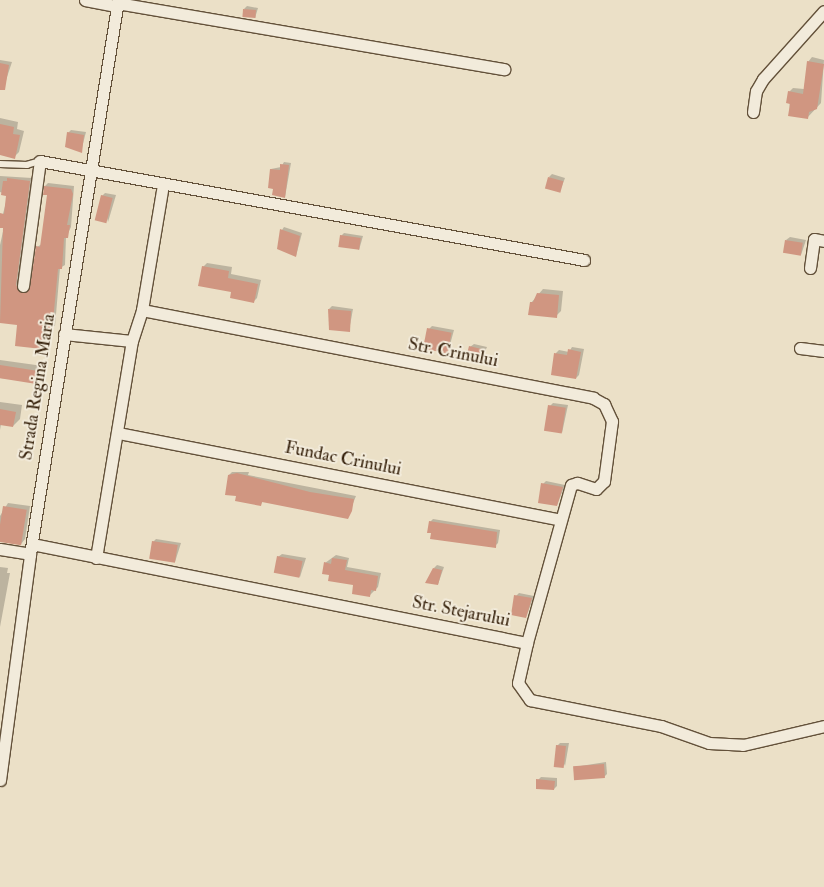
<!DOCTYPE html>
<html>
<head>
<meta charset="utf-8">
<style>
  body { margin:0 }
  #map { position:relative; width:824px; height:887px; overflow:hidden; background:#ebe0c7; font-family:"IM FELL Double Pica",serif }
  div>[style] { position:absolute }
  [style*='--x'] { left:calc(var(--x)*1px); top:calc(var(--y)*1px); width:calc(var(--w)*1px); rotate:calc(var(--a)*1deg) }
  .shadow>* { inset:0; background:#0003 }
  .building>* { inset:0; background:#d09681; transform-origin:0 0 }
  .roads { filter:drop-shadow(1px 0 #63513a) drop-shadow(-1px 0 #63513a) drop-shadow(0 1px #63513a) drop-shadow(0 -1px #63513a) }
  .service>* { height:5.5px; margin:-2.75px; padding:0 2.75px; transform-origin:2.75px; border-radius:2.75px; background:#f2ebdb }
  .minor>* { height:11px; margin:-5.5px; padding:0 5.5px; transform-origin:5.5px; border-radius:5.5px; background:#f2ebdb }
  span { translate:-50% -50%; white-space:nowrap; text-align:center; line-height:1.15; -webkit-text-stroke:4px #f2ebdb; paint-order:stroke }
  .street-label { font-size:18px; color:#36210b }
</style>
</head>
<body>
<div id="map">
  <div class="shadow">
    <i style="clip-path:polygon(247px 6px,258px 8px,255px 18px,244px 9px)"></i>
    <i style="clip-path:polygon(812px 57px,824px 60px,821px 103px,807px 118px,790px 115px,789px 92px,793px 88px,804px 89px,808px 62px)"></i>
    <i style="clip-path:polygon(0 60px,12px 62px,5px 83px,0 82px)"></i>
    <i style="clip-path:polygon(0 118px,18px 122px,17px 129px,24px 131px,19px 152px,14px 157px,0 154px)"></i>
    <i style="clip-path:polygon(71px 130px,86px 132px,81px 151px,68px 133px)"></i>
    <i style="clip-path:polygon(284px 162px,291px 163px,285px 197px,274px 188px,271px 169px,281px 167px)"></i>
    <i style="clip-path:polygon(552px 174px,565px 178px,560px 191px,549px 177px)"></i>
    <i style="clip-path:polygon(0 176px,32px 178px,26px 291px,32px 287px,37px 247px,42px 244px,49px 194px,45px 186px,48px 183px,74px 186px,71px 227px,66px 237px,65px 265px,60px 268px,55px 326px,46px 329px,41px 348px,19px 324px,0 322px,0 245px,4px 227px,0 225px,8px 195px,0 192px)"></i>
    <i style="clip-path:polygon(105px 193px,116px 195px,108px 222px,102px 196px)"></i>
    <i style="clip-path:polygon(284px 227px,302px 233px,296px 256px,282px 230px)"></i>
    <i style="clip-path:polygon(344px 233px,363px 236px,359px 250px,341px 236px)"></i>
    <i style="clip-path:polygon(790px 237px,806px 240px,801px 255px,786px 240px)"></i>
    <i style="clip-path:polygon(207px 263px,232px 267px,231px 274px,261px 280px,257px 298px,253px 302px,232px 291px,203px 267px)"></i>
    <i style="clip-path:polygon(543px 289px,563px 291px,561px 311px,556px 316px,531px 303px)"></i>
    <i style="clip-path:polygon(332px 306px,353px 309px,349px 331px,329px 309px)"></i>
    <i style="clip-path:polygon(432px 326px,454px 330px,448px 352px,429px 329px)"></i>
    <i style="clip-path:polygon(474px 344px,487px 347px,481px 360px,470px 347px)"></i>
    <i style="clip-path:polygon(572px 347px,584px 349px,579px 375px,576px 378px,552px 374px,556px 353px,559px 350px,569px 352px)"></i>
    <i style="clip-path:polygon(0 360px,43px 366px,42px 377px,37px 381px,0 378px)"></i>
    <i style="clip-path:polygon(0 402px,22px 405px,20px 419px,13px 426px,1px 424px,0 430px)"></i>
    <i style="clip-path:polygon(553px 403px,568px 405px,562px 433px,550px 406px)"></i>
    <i style="clip-path:polygon(232px 472px,249px 472px,248px 475px,356px 496px,347px 518px,263px 501px,261px 504px,237px 495px,229px 475px)"></i>
    <i style="clip-path:polygon(546px 481px,565px 485px,557px 505px,543px 484px)"></i>
    <i style="clip-path:polygon(8px 503px,30px 506px,25px 539px,21px 544px,0 539px,0 516px)"></i>
    <i style="clip-path:polygon(433px 519px,500px 530px,498px 543px,495px 546px,430px 522px)"></i>
    <i style="clip-path:polygon(156px 539px,181px 543px,175px 562px,153px 542px)"></i>
    <i style="clip-path:polygon(282px 554px,306px 558px,300px 577px,278px 557px)"></i>
    <i style="clip-path:polygon(336px 555px,349px 558px,347px 567px,381px 573px,378px 587px,369px 596px,355px 584px,331px 574px,325px 563px)"></i>
    <i style="clip-path:polygon(437px 565px,444px 567px,438px 584px,434px 568px)"></i>
    <i style="clip-path:polygon(0 567px,8px 568px,7px 573px,10px 573px,0 627px)"></i>
    <i style="clip-path:polygon(519px 593px,534px 596px,526px 617px,516px 596px)"></i>
    <i style="clip-path:polygon(560px 743px,569px 743px,565px 766px,557px 746px)"></i>
    <i style="clip-path:polygon(606px 762px,607px 774px,604px 777px,574px 767px)"></i>
    <i style="clip-path:polygon(541px 777px,557px 778px,557px 786px,554px 789px,538px 780px)"></i>
  </div>
  <div class="building">
    <i style="left:243px;top:9px;width:13px;height:8px;rotate:4deg"></i>
    <i style="clip-path:polygon(807px 61px,824px 64px,817px 109px,809px 112px,808px 119px,788px 116px,790px 104px,786px 103px,788px 91px,803px 94px)"></i>
    <i style="clip-path:polygon(0 63px,9px 65px,5px 90px,0 90px)"></i>
    <i style="clip-path:polygon(0 124px,14px 127px,13px 134px,20px 135px,15px 159px,0 155px)"></i>
    <i style="clip-path:polygon(67px 132px,84px 135px,82px 153px,65px 147px)"></i>
    <i style="clip-path:polygon(280px 164px,289px 165px,285px 198px,272px 195px,273px 189px,268px 188px,270px 169px,280px 170px)"></i>
    <i style="left:548px;top:177px;width:16px;height:12px;rotate:15deg"></i>
    <i style="clip-path:polygon(7px 178px,30px 181px,16px 285px,22px 293px,30px 287px,36px 246px,40px 247px,47px 195px,43px 195px,44px 186px,71px 189px,73px 194px,67px 225px,70px 225px,68px 238px,64px 238px,62px 269px,58px 269px,52px 331px,44px 330px,42px 349px,15px 346px,17px 325px,0 323px,3px 228px,0 228px,0 213px,4px 214px,6px 196px,1px 195px,3px 181px,7px 181px)"></i>
    <i style="left:101px;top:195px;width:12px;height:26px;rotate:14deg"></i>
    <i style="clip-path:polygon(280px 229px,300px 236px,296px 257px,277px 249px)"></i>
    <i style="left:340px;top:235px;width:21px;height:12px;rotate:8deg"></i>
    <i style="left:785px;top:240px;width:18px;height:13px;rotate:9deg"></i>
    <i style="clip-path:polygon(202px 266px,229px 271px,228px 278px,258px 284px,254px 303px,230px 298px,231px 292px,198px 286px)"></i>
    <i style="clip-path:polygon(537px 293px,559px 295px,557px 318px,528px 315px,530px 302px,533px 302px)"></i>
    <i style="clip-path:polygon(328px 309px,351px 311px,350px 332px,329px 330px)"></i>
    <i style="left:427px;top:328px;width:25px;height:21px;rotate:11deg"></i>
    <i style="left:469px;top:346px;width:16px;height:12px;rotate:14deg"></i>
    <i style="clip-path:polygon(568px 349px,581px 352px,576px 379px,551px 375px,554px 353px,567px 355px)"></i>
    <i style="left:0;top:365px;width:39px;height:13px;rotate:9deg"></i>
    <i style="left:548px;top:405px;width:18px;height:26px;rotate:9deg"></i>
    <i style="clip-path:polygon(0 409px,16px 412px,13px 427px,0 425px)"></i>
    <i style="clip-path:polygon(237px 473px,310px 492px,354px 499px,352px 511px,348px 519px,262px 502px,261px 506px,235px 501px,236px 496px,225px 495px,228px 475px)"></i>
    <i style="clip-path:polygon(541px 483px,563px 487px,557px 506px,538px 503px)"></i>
    <i style="left:3px;top:506px;width:24px;height:36px;rotate:9deg"></i>
    <i style="clip-path:polygon(429px 521px,497px 532px,496px 548px,430px 539px,431px 533px,427px 533px)"></i>
    <i style="left:152px;top:541px;width:26px;height:18px;rotate:9deg"></i>
    <i style="left:277px;top:556px;width:26px;height:17px;rotate:11deg"></i>
    <i style="clip-path:polygon(332px 558px,347px 560px,345px 570px,378px 576px,376px 591px,371px 590px,370px 597px,352px 594px,353px 585px,328px 581px,329px 575px,322px 574px,324px 562px,331px 564px)"></i>
    <i style="clip-path:polygon(433px 568px,442px 570px,438px 585px,425px 583px)"></i>
    <i style="clip-path:polygon(514px 595px,532px 598px,526px 618px,511px 615px)"></i>
    <i style="left:556px;top:745px;width:10px;height:22px;rotate:6deg"></i>
    <i style="left:604px;top:764px;width:14px;height:31px;rotate:86deg"></i>
    <i style="clip-path:polygon(536px 779px,555px 781px,554px 790px,536px 789px)"></i>
  </div>
  <div class="roads">
    <div class="service">
      <i style="--x:0;--y:164;--w:27;--a:2"></i>
      <i style="--x:27;--y:165;--w:14;--a:-17"></i>
    </div>
    <div class="minor">
      <i style="--x:85;--y:0;--w:33;--a:11"></i>
      <i style="--x:117;--y:3;--w:393;--a:9.7"></i>
      <i style="--x:753;--y:112;--w:21;--a:-82"></i>
      <i style="--x:756;--y:91;--w:14;--a:-60"></i>
      <i style="--x:763;--y:79;--w:91;--a:-48.1"></i>
      <i style="--x:810;--y:268;--w:29;--a:-82"></i>
      <i style="--x:814;--y:239;--w:10;--a:11"></i>
      <i style="--x:23;--y:286;--w:126;--a:-82.3"></i>
      <i style="--x:40;--y:161;--w:553;--a:10.31"></i>
      <i style="--x:142;--y:310;--w:460;--a:11"></i>
      <i style="--x:593;--y:398;--w:13;--a:29"></i>
      <i style="--x:604;--y:404;--w:19;--a:65"></i>
      <i style="--x:612;--y:421;--w:61;--a:97.6"></i>
      <i style="--x:604;--y:481;--w:11;--a:135"></i>
      <i style="--x:596;--y:489;--w:20;--a:-162"></i>
      <i style="--x:577;--y:483;--w:6;--a:162"></i>
      <i style="--x:571;--y:485;--w:164;--a:105.6"></i>
      <i style="--x:64;--y:334;--w:68;--a:5.9"></i>
      <i style="--x:800;--y:348;--w:24;--a:7"></i>
      <i style="--x:118;--y:433;--w:450;--a:11.1"></i>
      <i style="--x:32;--y:544;--w:505;--a:11.31"></i>
      <i style="--x:527;--y:643;--w:41;--a:102.7"></i>
      <i style="--x:518;--y:683;--w:21;--a:55"></i>
      <i style="--x:530;--y:700;--w:134;--a:11.2"></i>
      <i style="--x:661;--y:726;--w:51;--a:19.5"></i>
      <i style="--x:709;--y:743;--w:34;--a:3"></i>
      <i style="--x:743;--y:745;--w:83;--a:-13.2"></i>
      <i style="--x:0;--y:549;--w:30;--a:9"></i>
      <i style="--x:96;--y:558;--w:220;--a:-80.6"></i>
      <i style="--x:132;--y:341;--w:33;--a:-72"></i>
      <i style="--x:142;--y:310;--w:128;--a:-80.5"></i>
      <i style="--x:0;--y:780;--w:228;--a:-82.4"></i>
      <i style="--x:30;--y:554;--w:561;--a:-80.97"></i>
    </div>
  </div>
  <div class="street-label">
    <span style="left:453px;top:353px;rotate:11deg">Str. Crinului</span>
    <span style="left:38px;top:387px;rotate:-81deg">Strada Regina Maria</span>
    <span style="left:343px;top:459px;rotate:11deg">Fundac Crinului</span>
    <span style="left:461px;top:612px;rotate:11deg">Str. Stejarului</span>
  </div>
</div>
</body>
</html>
